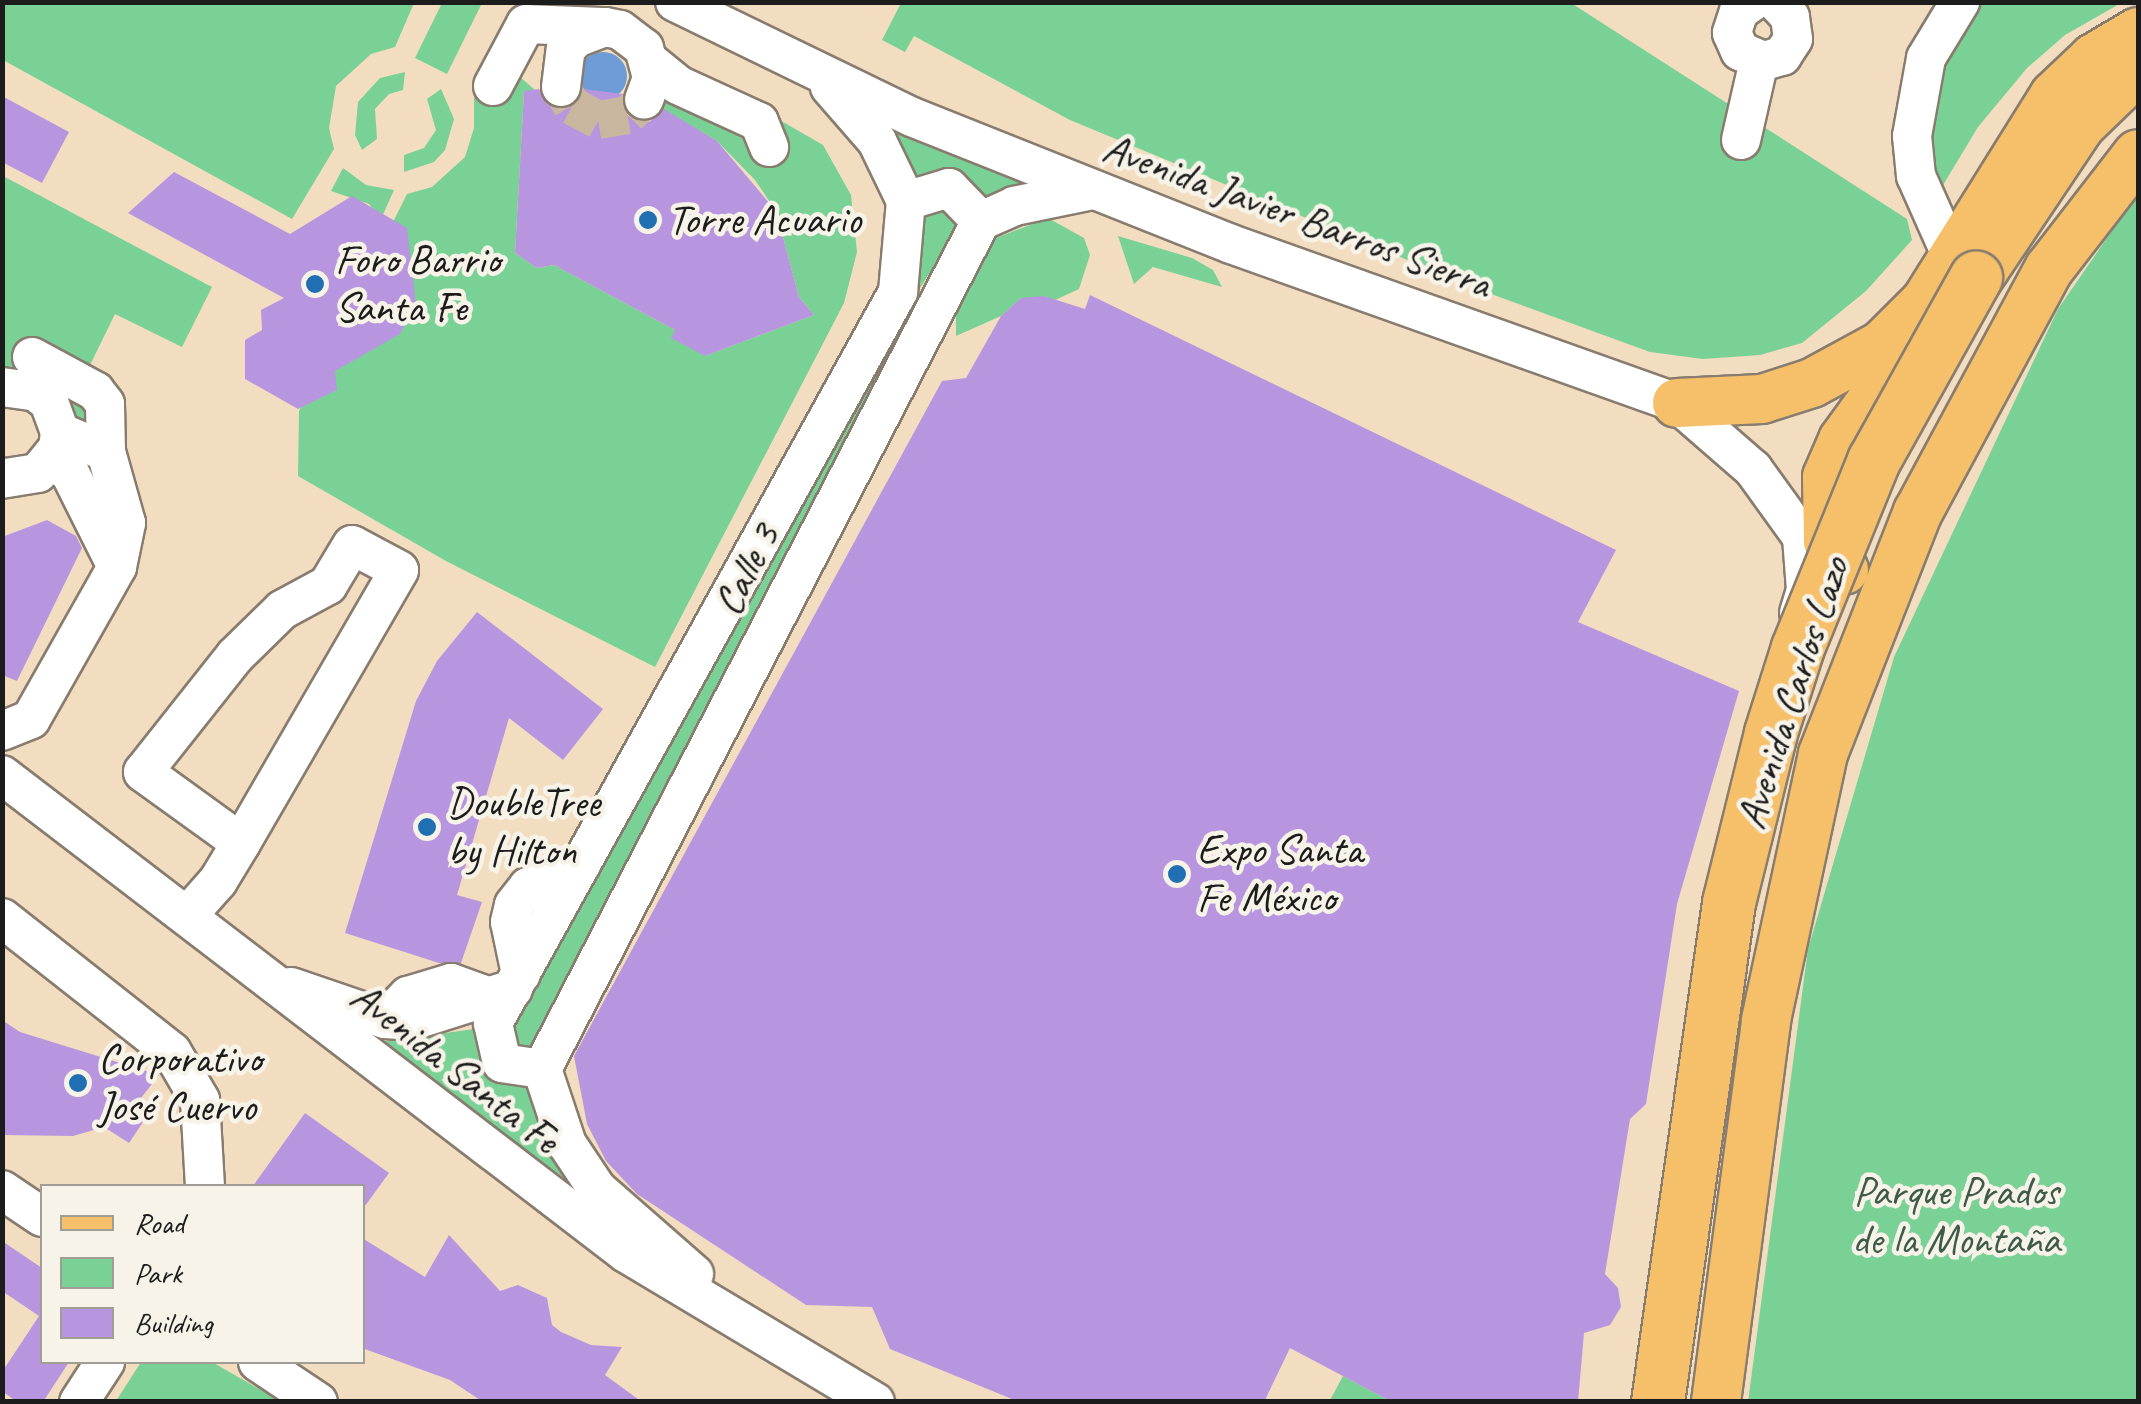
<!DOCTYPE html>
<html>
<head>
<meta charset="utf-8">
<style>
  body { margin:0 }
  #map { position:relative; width:2141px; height:1404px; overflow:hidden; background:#f3ddc0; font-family:Caveat,sans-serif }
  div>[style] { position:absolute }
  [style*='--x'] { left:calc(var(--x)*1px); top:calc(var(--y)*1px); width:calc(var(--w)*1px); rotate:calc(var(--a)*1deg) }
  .green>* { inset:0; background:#79d196 }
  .water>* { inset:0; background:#6e9cd6 }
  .round { border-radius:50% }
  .building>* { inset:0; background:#b896df }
  .minor-tunnel>* { height:38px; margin-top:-19px; transform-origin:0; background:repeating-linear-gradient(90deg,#c8b69f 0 38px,transparent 0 57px) }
  .roads { filter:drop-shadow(2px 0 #887c6e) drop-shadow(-2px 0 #887c6e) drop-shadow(0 2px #887c6e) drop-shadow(0 -2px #887c6e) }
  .minor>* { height:38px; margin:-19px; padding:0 19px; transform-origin:19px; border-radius:19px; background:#fff }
  .major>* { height:48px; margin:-24px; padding:0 24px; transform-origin:24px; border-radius:24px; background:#f6c06b }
  .highway>* { height:52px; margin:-26px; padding:0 26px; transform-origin:26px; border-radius:26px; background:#f6c06b }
  .bridges { filter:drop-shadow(2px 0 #887c6e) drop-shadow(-2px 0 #887c6e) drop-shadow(0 2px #887c6e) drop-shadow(0 -2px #887c6e) }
  .highway-bridge>* { height:52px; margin:-26px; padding:0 26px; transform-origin:26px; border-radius:26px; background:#f6c06b }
  .dots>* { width:28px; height:28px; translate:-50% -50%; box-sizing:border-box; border:5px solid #f7f3e8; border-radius:50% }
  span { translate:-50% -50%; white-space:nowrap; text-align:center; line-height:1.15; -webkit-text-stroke:9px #f7f3e8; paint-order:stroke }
  .street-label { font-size:42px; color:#1c1c1c }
  .poi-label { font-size:42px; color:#1c1c1c }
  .left { translate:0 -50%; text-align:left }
  .park-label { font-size:42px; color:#3d5b47 }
  .frame { position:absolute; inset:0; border:5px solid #1c1c1c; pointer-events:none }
  .legend { position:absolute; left:40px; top:1184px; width:325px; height:180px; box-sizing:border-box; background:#f7f3e8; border:2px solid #9f9d96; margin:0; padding:12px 18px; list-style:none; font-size:30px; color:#1c1c1c }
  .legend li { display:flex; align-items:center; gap:20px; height:50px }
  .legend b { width:50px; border:2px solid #9f9d96 }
</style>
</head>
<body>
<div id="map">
  <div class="green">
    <i style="clip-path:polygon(3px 2px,414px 2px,414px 3px,395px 47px,371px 54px,336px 86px,329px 128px,334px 149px,292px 219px,3px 60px)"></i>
    <i style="clip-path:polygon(442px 3px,482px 3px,447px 74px,415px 58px)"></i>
    <i style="clip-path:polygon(901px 3px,1571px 3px,1907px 219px,1912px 240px,1866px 291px,1802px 343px,1760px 355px,1703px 359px,1650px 352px,1475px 288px,1070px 120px,914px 36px,905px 52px,882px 40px)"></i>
    <i style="clip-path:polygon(1982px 3px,2121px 3px,2065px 35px,2027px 68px,1978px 127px,1937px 195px,1927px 151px,1930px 84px,1956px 32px)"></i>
    <i style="clip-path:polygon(513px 71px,535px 90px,524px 92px,515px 253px,537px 268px,554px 265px,675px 330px,705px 356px,814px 315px,799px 297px,776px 211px,755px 180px,717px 141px,654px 104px,666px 92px,744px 135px,752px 154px,771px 115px,823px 145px,851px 195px,857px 252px,844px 303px,655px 667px,446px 561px,298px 476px,299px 411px,407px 194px,432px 187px,465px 157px,474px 128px,474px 85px,503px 95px)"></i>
    <i style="clip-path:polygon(405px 72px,403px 90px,389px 94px,375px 109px,377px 139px,362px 150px,355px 135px,358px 102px,380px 78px)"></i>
    <i style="clip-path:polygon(441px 89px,454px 119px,445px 150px,434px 162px,404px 172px,404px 155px,424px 148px,436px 130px,427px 99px)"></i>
    <i style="clip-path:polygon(873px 124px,1035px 188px,994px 203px,955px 177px,908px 179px)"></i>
    <i style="clip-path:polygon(343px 168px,366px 185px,394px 190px,381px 219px,369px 204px,331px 191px)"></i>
    <i style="clip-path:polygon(3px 176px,212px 287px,182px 347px,115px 314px,90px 365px,35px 339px,21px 367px,85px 402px,92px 422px,68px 426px,3px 378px)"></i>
    <i style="clip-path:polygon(2138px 193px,2138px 1401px,1748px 1402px,1808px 949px,1894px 657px,2058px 309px)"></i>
    <i style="clip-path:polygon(939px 204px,958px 221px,957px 230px,913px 299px,896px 365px,534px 1051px,523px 1061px,498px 1037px,515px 1023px,893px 323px,917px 218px)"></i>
    <i style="clip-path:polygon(1048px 218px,1084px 238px,1090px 255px,1079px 289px,1055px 300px,1021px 298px,1001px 316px,956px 336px,956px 303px,969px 264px,996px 238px)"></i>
    <i style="clip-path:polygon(1118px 236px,1192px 258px,1213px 270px,1222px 287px,1153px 267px,1134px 284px)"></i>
    <i style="clip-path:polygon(474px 1029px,493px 1079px,533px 1088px,539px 1127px,566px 1179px,372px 1043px)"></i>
    <i style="clip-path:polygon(141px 1362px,212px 1362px,280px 1401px,116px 1401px)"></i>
    <i style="clip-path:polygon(1343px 1376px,1392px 1402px,1329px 1402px)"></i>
  </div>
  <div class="water">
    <i class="round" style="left:579px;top:52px;width:48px;height:48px"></i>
  </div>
  <div class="building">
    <i style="clip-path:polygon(539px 89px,547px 104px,559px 109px,578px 101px,583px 89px,623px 94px,626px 114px,635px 121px,649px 122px,664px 109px,717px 141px,776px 211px,799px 297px,814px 315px,705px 356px,671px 338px,675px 330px,554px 265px,537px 268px,515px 253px,524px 91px)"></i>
    <i style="clip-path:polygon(2px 96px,69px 132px,42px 183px,2px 162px)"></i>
    <i style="clip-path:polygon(174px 172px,290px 234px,352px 196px,407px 228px,416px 304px,400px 334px,335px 371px,337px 390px,298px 409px,245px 379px,245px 340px,262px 330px,261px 310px,284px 298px,128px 213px)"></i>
    <i style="clip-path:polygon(1090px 295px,1616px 550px,1578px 622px,1739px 691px,1677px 904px,1646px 1104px,1630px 1119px,1605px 1274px,1618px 1288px,1621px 1307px,1610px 1325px,1584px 1333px,1578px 1402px,1392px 1402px,1290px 1348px,1264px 1402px,1019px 1402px,890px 1349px,872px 1307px,806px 1305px,637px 1194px,606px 1161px,587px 1124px,574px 1056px,942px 381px,966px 378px,1001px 316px,1021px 298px,1044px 296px,1085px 309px)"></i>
    <i style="clip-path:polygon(47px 520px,76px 536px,82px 548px,17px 681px,2px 675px,2px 537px)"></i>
    <i style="clip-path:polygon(477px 612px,603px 709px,563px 760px,509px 718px,457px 895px,482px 902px,461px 963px,439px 963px,345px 933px,416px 701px,437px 661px)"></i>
    <i style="clip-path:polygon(2px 1020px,20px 1032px,159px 1075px,134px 1107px,147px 1116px,129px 1143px,104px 1127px,73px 1136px,2px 1135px)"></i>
    <i style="clip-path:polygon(305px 1113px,389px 1173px,362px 1210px,362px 1186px,253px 1186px)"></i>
    <i style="clip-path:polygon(449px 1235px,500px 1291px,518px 1285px,547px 1298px,552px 1325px,561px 1332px,591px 1345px,622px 1347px,605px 1375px,642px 1402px,483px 1402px,450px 1380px,362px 1348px,362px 1238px,425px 1277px)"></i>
    <i style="clip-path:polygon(2px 1241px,42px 1268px,42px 1362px,69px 1362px,43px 1402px,17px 1402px,2px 1391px,2px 1372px,39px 1316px,2px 1291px)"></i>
  </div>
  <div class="minor-tunnel">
    <i style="--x:561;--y:87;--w:22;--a:60"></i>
    <i style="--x:572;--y:106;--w:30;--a:28"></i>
    <i style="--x:598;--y:120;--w:30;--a:-9"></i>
    <i style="--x:628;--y:115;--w:22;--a:-43"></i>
  </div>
  <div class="roads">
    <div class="minor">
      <i style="--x:675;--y:2;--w:263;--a:25.9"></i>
      <i style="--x:912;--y:117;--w:343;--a:21.7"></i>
      <i style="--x:1231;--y:244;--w:473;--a:19.6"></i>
      <i style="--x:1677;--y:403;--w:101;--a:41"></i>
      <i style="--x:1753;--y:469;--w:84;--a:54.2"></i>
      <i style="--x:1802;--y:537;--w:53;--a:85.7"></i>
      <i style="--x:1806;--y:590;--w:24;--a:107"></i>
      <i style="--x:1752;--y:2;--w:16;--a:145"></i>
      <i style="--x:1739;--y:11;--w:23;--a:108"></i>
      <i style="--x:1732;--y:33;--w:20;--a:66"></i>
      <i style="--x:1740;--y:51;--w:26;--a:23"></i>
      <i style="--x:1764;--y:61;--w:19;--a:-16"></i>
      <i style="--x:1782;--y:56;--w:20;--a:-57"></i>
      <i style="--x:1793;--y:39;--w:22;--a:-98"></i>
      <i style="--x:1790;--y:17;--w:21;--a:-133"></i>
      <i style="--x:650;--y:62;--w:36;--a:39"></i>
      <i style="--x:678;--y:85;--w:89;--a:24.6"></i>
      <i style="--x:759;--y:122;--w:27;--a:68"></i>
      <i style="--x:493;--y:86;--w:70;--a:-62"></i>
      <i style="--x:526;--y:24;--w:76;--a:2.3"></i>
      <i style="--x:561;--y:87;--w:38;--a:-83"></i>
      <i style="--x:566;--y:49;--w:15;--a:-48"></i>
      <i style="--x:576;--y:38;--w:31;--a:-21"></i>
      <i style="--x:605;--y:27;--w:15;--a:11"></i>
      <i style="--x:620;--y:30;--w:30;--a:37"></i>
      <i style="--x:644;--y:48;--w:31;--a:75"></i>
      <i style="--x:652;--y:78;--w:23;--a:110"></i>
      <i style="--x:1741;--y:140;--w:81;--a:-77.2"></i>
      <i style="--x:906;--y:201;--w:45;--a:-16.8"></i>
      <i style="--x:949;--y:188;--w:46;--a:45.9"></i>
      <i style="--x:1953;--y:259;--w:91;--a:-114"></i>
      <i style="--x:1916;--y:176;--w:40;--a:-95.7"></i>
      <i style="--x:1912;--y:136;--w:79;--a:-79.8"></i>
      <i style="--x:1926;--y:58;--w:66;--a:-58.7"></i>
      <i style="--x:32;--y:357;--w:72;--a:28.4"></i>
      <i style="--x:95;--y:391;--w:16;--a:52"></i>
      <i style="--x:105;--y:404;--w:48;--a:88.8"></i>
      <i style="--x:2;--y:387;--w:34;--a:8"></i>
      <i style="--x:36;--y:392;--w:16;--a:38"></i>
      <i style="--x:49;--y:402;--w:32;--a:70"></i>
      <i style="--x:60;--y:432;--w:16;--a:97"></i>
      <i style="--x:58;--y:448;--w:32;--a:129"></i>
      <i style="--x:38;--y:473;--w:36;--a:171"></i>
      <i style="--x:50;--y:462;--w:21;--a:25"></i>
      <i style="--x:69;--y:471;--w:107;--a:63.4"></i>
      <i style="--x:2;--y:731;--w:31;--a:-22"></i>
      <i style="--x:31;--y:719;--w:175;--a:-60.5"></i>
      <i style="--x:117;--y:567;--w:45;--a:-78.4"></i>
      <i style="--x:126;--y:523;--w:74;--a:-105.7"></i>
      <i style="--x:106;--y:452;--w:50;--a:-156.5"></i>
      <i style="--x:2;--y:775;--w:786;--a:37.45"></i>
      <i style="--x:626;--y:1253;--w:290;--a:30.9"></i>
      <i style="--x:187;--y:916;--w:47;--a:-48.5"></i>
      <i style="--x:218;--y:881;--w:44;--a:-58.8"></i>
      <i style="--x:241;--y:843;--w:315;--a:-59.9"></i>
      <i style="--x:399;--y:570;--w:53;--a:-152"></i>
      <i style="--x:352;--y:545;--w:47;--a:121"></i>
      <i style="--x:328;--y:585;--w:52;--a:151.5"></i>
      <i style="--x:282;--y:610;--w:66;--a:135.6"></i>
      <i style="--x:235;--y:656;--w:148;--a:128.4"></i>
      <i style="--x:143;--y:772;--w:121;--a:35.9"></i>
      <i style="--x:2;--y:918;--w:216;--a:38.2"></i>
      <i style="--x:172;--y:1052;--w:56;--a:59.7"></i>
      <i style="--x:200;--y:1100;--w:86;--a:86.7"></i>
      <i style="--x:521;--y:974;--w:53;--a:-101.9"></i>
      <i style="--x:510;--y:922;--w:17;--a:-77"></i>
      <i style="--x:514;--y:905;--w:23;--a:-52"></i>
      <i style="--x:528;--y:887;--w:57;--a:-22.5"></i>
      <i style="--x:291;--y:987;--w:99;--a:18.8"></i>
      <i style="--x:385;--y:1019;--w:27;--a:4"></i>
      <i style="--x:412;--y:1021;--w:106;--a:-17.6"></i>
      <i style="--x:385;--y:1019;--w:33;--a:-45"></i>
      <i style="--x:408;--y:996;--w:45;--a:-16.8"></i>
      <i style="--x:451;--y:983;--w:45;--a:19.7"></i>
      <i style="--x:542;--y:1069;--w:40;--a:-171.5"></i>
      <i style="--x:502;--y:1063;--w:41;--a:-102.7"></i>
      <i style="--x:493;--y:1023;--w:836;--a:-61.01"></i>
      <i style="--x:898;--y:292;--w:91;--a:-85"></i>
      <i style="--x:906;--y:201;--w:67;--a:-115.8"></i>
      <i style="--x:877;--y:141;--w:72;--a:-131"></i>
      <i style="--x:542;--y:1069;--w:955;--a:-62.63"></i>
      <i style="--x:981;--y:221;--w:36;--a:-24"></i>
      <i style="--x:1014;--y:206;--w:81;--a:-11.4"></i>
      <i style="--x:542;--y:1069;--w:79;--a:71.6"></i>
      <i style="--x:567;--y:1144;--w:54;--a:56.3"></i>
      <i style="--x:597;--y:1189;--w:129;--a:41.2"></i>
      <i style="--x:2;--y:1190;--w:48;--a:34"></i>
      <i style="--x:258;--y:1362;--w:72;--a:33.7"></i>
      <i style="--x:79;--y:1402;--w:48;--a:-57"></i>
    </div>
    <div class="major">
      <i style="--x:1677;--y:403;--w:85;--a:-2.7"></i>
      <i style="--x:1762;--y:399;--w:52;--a:-17.7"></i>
      <i style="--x:1812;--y:383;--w:80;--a:-28.5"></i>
      <i style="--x:1882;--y:345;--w:62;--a:-45"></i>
      <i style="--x:1926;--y:301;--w:242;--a:-58"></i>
      <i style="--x:2054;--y:96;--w:55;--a:-43.5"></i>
      <i style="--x:2094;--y:58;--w:51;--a:-30.6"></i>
      <i style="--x:1844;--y:570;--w:33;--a:-119"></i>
      <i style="--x:1828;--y:541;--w:64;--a:-90.9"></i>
      <i style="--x:1827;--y:477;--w:40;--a:-66.6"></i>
      <i style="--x:1843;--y:440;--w:95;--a:-54"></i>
      <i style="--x:1899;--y:363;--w:38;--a:-79"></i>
      <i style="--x:1716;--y:1402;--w:385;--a:-82.5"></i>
      <i style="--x:1766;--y:1020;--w:272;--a:-77.9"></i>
      <i style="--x:1823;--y:754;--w:260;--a:-68.6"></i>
      <i style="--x:1918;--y:512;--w:276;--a:-61.7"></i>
      <i style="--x:2049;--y:269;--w:145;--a:-52.3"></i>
    </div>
    <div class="highway">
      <i style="--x:1976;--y:278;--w:185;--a:-56.2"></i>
      <i style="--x:2079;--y:124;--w:82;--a:-44"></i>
    </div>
  </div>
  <div class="bridges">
    <div class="highway-bridge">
      <i style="--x:1658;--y:1402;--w:504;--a:-81.9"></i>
      <i style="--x:1729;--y:903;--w:175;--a:-76.1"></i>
      <i style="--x:1771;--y:733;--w:89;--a:-72.4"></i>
      <i style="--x:1798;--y:648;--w:202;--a:-67.9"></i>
      <i style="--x:1874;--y:461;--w:210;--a:-60.9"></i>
    </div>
  </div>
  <div class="dots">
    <i style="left:648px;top:220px;background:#1f6fb2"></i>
    <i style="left:315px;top:284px;background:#1f6fb2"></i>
    <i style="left:427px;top:827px;background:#1f6fb2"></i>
    <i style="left:1177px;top:874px;background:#1f6fb2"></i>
    <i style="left:78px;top:1083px;background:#1f6fb2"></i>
  </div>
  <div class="street-label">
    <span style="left:1297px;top:216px;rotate:20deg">Avenida Javier Barros Sierra</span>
    <span style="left:747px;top:570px;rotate:-63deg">Calle 3</span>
    <span style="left:1793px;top:693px;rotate:-72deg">Avenida Carlos Lazo</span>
    <span style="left:455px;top:1068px;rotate:38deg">Avenida Santa Fe</span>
  </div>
  <div class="poi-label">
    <span class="left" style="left:668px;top:220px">Torre Acuario</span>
    <span class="left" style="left:335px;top:284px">Foro Barrio<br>Santa Fe</span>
    <span class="left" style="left:447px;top:827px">DoubleTree<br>by Hilton</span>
    <span class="left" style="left:1197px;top:874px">Expo Santa<br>Fe México</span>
    <span class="left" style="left:98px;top:1083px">Corporativo<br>José Cuervo</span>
  </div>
  <div class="park-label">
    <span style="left:1956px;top:1216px">Parque Prados<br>de la Montaña</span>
  </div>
  <div class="frame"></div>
  <ul class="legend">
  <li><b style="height:12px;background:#f6c06b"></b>Road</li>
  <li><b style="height:28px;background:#79d196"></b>Park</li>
  <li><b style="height:28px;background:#b896df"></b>Building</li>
  </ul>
</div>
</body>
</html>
